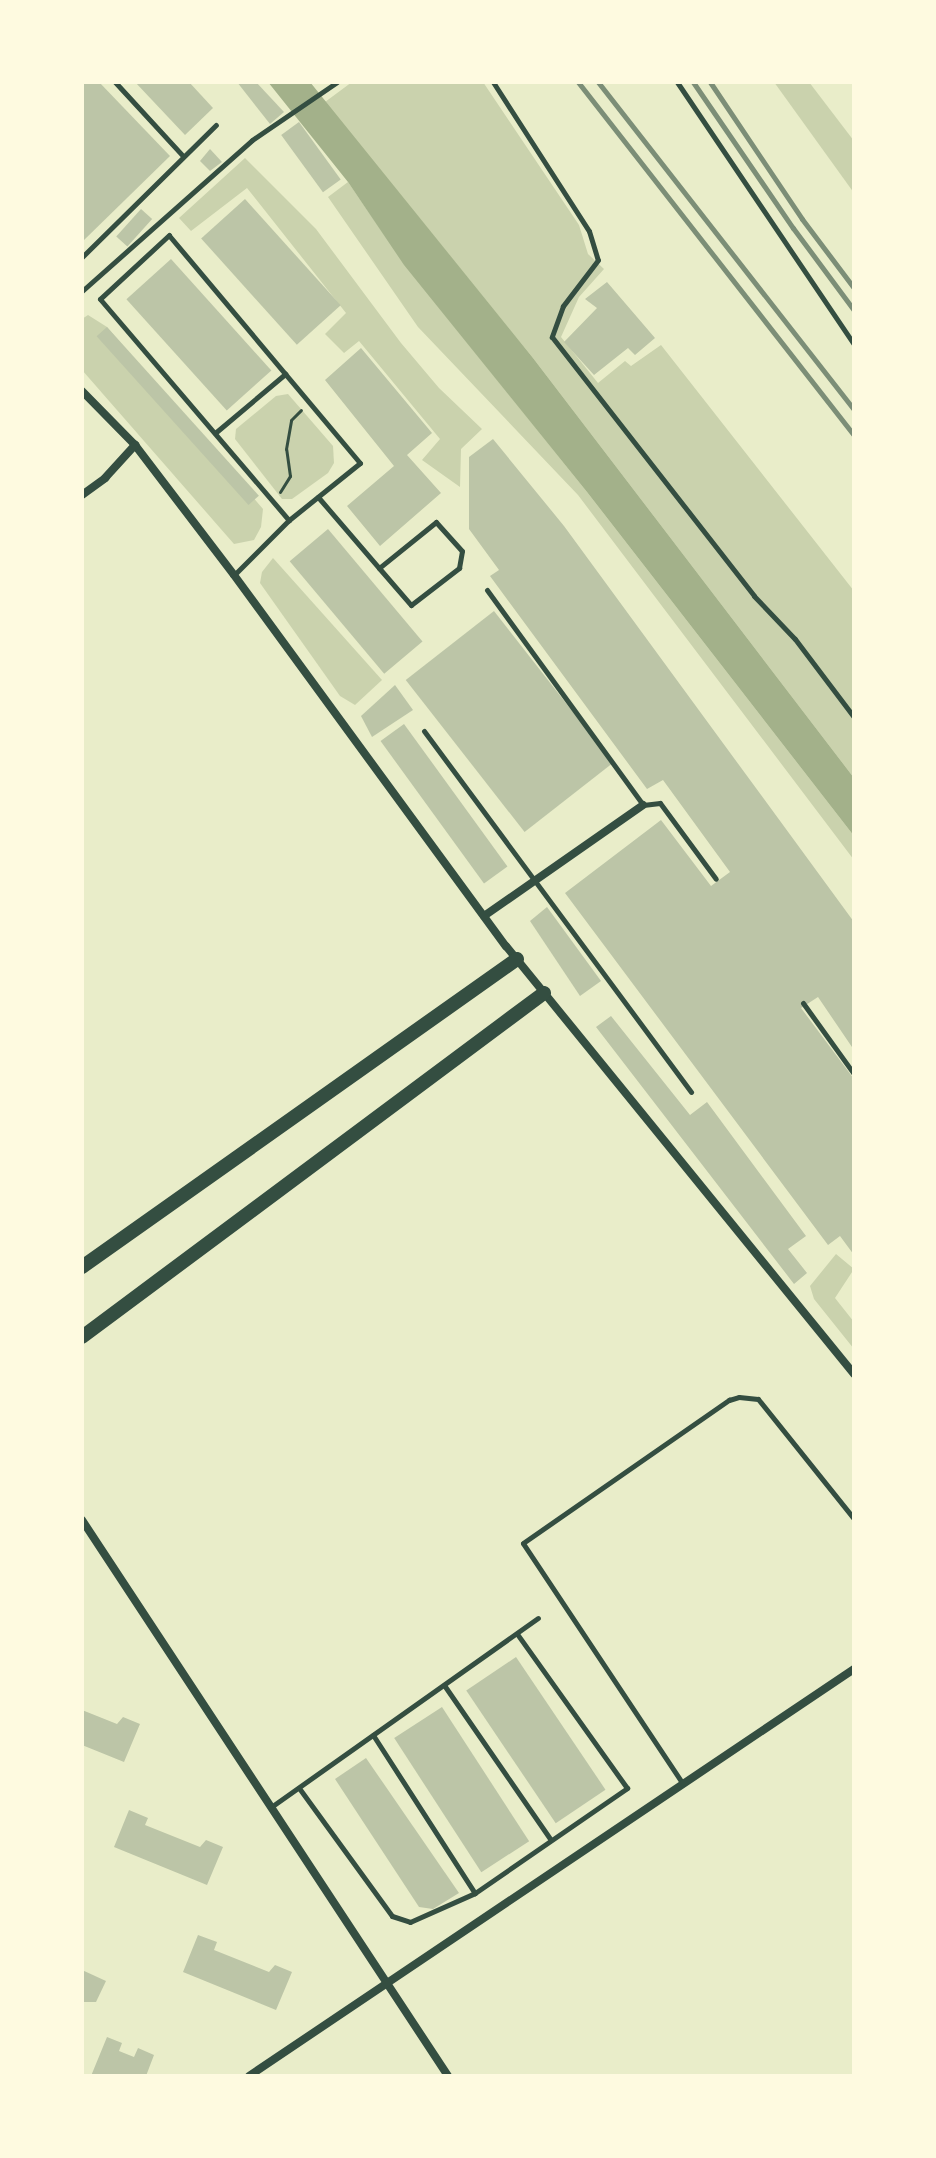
<!DOCTYPE html>
<html>
<head>
<meta charset="utf-8">
<style>
  body { margin:0 }
  #map { position:relative; width:936px; height:2158px; overflow:hidden; background:#e9edc9; font-family:"Crimson Pro",serif }
  div>[style] { position:absolute }
  [style*='--x'] { left:calc(var(--x)*1px); top:calc(var(--y)*1px); width:calc(var(--w)*1px); rotate:calc(var(--a)*1deg) }
  .green>* { inset:0; background:#cad2ad }
  .water>* { inset:0; background:#a3b18a }
  .building>* { inset:0; background:#bcc5a7; transform-origin:0 0 }
  .path>* { height:3px; margin:-1.5px; padding:0 1.5px; transform-origin:1.5px; border-radius:1.5px; background:#344e41 }
  .service>* { height:5px; margin:-2.5px; padding:0 2.5px; transform-origin:2.5px; border-radius:2.5px; background:#344e41 }
  .minor>* { height:8px; margin:-4px; padding:0 4px; transform-origin:4px; border-radius:4px; background:#344e41 }
  .tertiary>* { height:14px; margin:-7px; padding:0 7px; transform-origin:7px; border-radius:7px; background:#344e41 }
  .rail>* { height:5px; margin:-2.5px; padding:0 2.5px; transform-origin:2.5px; border-radius:2.5px; background:#7c8e77 }
  span { translate:-50% -50%; white-space:nowrap; text-align:center; line-height:1.15; -webkit-text-stroke:8px #fefae0; paint-order:stroke }
  .frame { position:absolute; inset:0; border:84px solid #fefae0; pointer-events:none }
</style>
</head>
<body>
<div id="map">
  <div class="green">
    <i style="clip-path:polygon(352px 82px,483px 82px,579px 225px,588px 254px,604px 269px,579px 297px,561px 337px,598px 383px,625px 361px,631px 366px,661px 345px,854px 591px,854px 778px,533px 358px,325px 102px)"></i>
    <i style="clip-path:polygon(774px 82px,809px 82px,854px 141px,854px 193px)"></i>
    <i style="clip-path:polygon(245px 158px,316px 229px,401px 343px,439px 388px,482px 429px,461px 449px,460px 487px,422px 460px,440px 439px,359px 341px,344px 353px,325px 334px,346px 313px,247px 188px,191px 231px,179px 218px)"></i>
    <i style="clip-path:polygon(348px 182px,405px 265px,587px 492px,854px 836px,854px 860px,578px 495px,418px 327px,328px 197px)"></i>
    <i style="clip-path:polygon(88px 315px,107px 327px,263px 509px,261px 527px,254px 540px,234px 544px,82px 370px,82px 319px)"></i>
    <i style="clip-path:polygon(288px 394px,333px 446px,334px 463px,328px 473px,292px 499px,282px 499px,235px 439px,236px 429px,276px 396px)"></i>
    <i style="clip-path:polygon(273px 558px,382px 680px,355px 705px,340px 696px,260px 583px,262px 572px)"></i>
    <i style="clip-path:polygon(836px 1254px,854px 1269px,835px 1298px,854px 1322px,854px 1349px,814px 1299px,810px 1286px)"></i>
  </div>
  <div class="water">
    <i style="clip-path:polygon(268px 82px,310px 82px,533px 358px,854px 778px,854px 836px,587px 492px,404px 265px,348px 182px)"></i>
  </div>
  <div class="building">
    <i style="clip-path:polygon(82px 82px,99px 82px,170px 156px,82px 242px)"></i>
    <i style="clip-path:polygon(135px 82px,189px 82px,213px 108px,185px 135px)"></i>
    <i style="clip-path:polygon(237px 82px,256px 82px,284px 112px,270px 124px)"></i>
    <i style="left:299px;top:122px;width:71px;height:22px;rotate:54deg"></i>
    <i style="clip-path:polygon(210px 149px,222px 162px,210px 171px,200px 161px)"></i>
    <i style="left:245px;top:199px;width:143px;height:59px;rotate:48deg"></i>
    <i style="left:141px;top:209px;width:15px;height:37px;rotate:42deg"></i>
    <i style="left:171px;top:259px;width:150px;height:60px;rotate:48deg"></i>
    <i style="clip-path:polygon(607px 282px,655px 338px,635px 355px,628px 348px,594px 375px,564px 342px,597px 308px,585px 299px)"></i>
    <i style="left:107px;top:327px;width:227px;height:14px;rotate:48deg"></i>
    <i style="clip-path:polygon(361px 348px,432px 433px,407px 455px,441px 493px,380px 546px,347px 506px,394px 466px,325px 380px)"></i>
    <i style="clip-path:polygon(493px 439px,564px 526px,854px 922px,854px 1050px,818px 997px,801px 1008px,854px 1079px,854px 1255px,840px 1236px,828px 1245px,565px 893px,661px 820px,711px 886px,730px 872px,663px 780px,647px 789px,490px 576px,499px 570px,469px 529px,469px 457px)"></i>
    <i style="left:328px;top:529px;width:147px;height:50px;rotate:50deg"></i>
    <i style="left:494px;top:611px;width:193px;height:112px;rotate:52deg"></i>
    <i style="clip-path:polygon(395px 685px,413px 710px,372px 737px,361px 716px)"></i>
    <i style="left:404px;top:724px;width:176px;height:29px;rotate:54deg"></i>
    <i style="clip-path:polygon(547px 907px,601px 981px,580px 996px,530px 921px)"></i>
    <i style="clip-path:polygon(611px 1016px,690px 1115px,707px 1102px,806px 1236px,788px 1249px,807px 1273px,794px 1284px,596px 1027px)"></i>
    <i style="left:516px;top:1657px;width:160px;height:60px;rotate:56deg"></i>
    <i style="left:442px;top:1707px;width:160px;height:57px;rotate:57deg"></i>
    <i style="clip-path:polygon(82px 1710px,117px 1724px,123px 1717px,140px 1724px,124px 1762px,82px 1745px)"></i>
    <i style="clip-path:polygon(366px 1758px,459px 1893px,433px 1909px,419px 1907px,335px 1779px)"></i>
    <i style="clip-path:polygon(129px 1810px,148px 1818px,145px 1825px,200px 1847px,206px 1840px,223px 1847px,207px 1885px,114px 1847px)"></i>
    <i style="clip-path:polygon(198px 1935px,217px 1942px,214px 1950px,269px 1972px,275px 1965px,292px 1972px,276px 2010px,183px 1972px)"></i>
    <i style="clip-path:polygon(82px 1970px,106px 1981px,96px 2002px,82px 2002px)"></i>
    <i style="clip-path:polygon(107px 2037px,122px 2043px,119px 2051px,134px 2057px,138px 2048px,154px 2055px,146px 2076px,91px 2076px)"></i>
  </div>
  <div class="path">
    <i style="--x:280;--y:492;--w:19;--a:-58"></i>
    <i style="--x:290;--y:476;--w:27;--a:-98"></i>
    <i style="--x:286;--y:449;--w:29;--a:-80"></i>
    <i style="--x:291;--y:420;--w:14;--a:-45"></i>
  </div>
  <div class="service">
    <i style="--x:115;--y:82;--w:100;--a:47.4"></i>
    <i style="--x:493;--y:82;--w:177;--a:57.2"></i>
    <i style="--x:589;--y:231;--w:30;--a:73"></i>
    <i style="--x:598;--y:260;--w:58;--a:127.3"></i>
    <i style="--x:563;--y:306;--w:33;--a:110"></i>
    <i style="--x:552;--y:337;--w:328;--a:52"></i>
    <i style="--x:754;--y:596;--w:59;--a:46.4"></i>
    <i style="--x:795;--y:639;--w:98;--a:52.9"></i>
    <i style="--x:677;--y:82;--w:316;--a:56"></i>
    <i style="--x:82;--y:257;--w:188;--a:-44.6"></i>
    <i style="--x:82;--y:291;--w:227;--a:-41.6"></i>
    <i style="--x:252;--y:140;--w:103;--a:-34.3"></i>
    <i style="--x:215;--y:433;--w:92;--a:-40.1"></i>
    <i style="--x:318;--y:497;--w:94;--a:49.3"></i>
    <i style="--x:379;--y:568;--w:49;--a:49.1"></i>
    <i style="--x:411;--y:605;--w:61;--a:-37.6"></i>
    <i style="--x:459;--y:568;--w:17;--a:-80"></i>
    <i style="--x:462;--y:551;--w:39;--a:-132"></i>
    <i style="--x:436;--y:522;--w:73;--a:141.1"></i>
    <i style="--x:234;--y:575;--w:78;--a:-45"></i>
    <i style="--x:289;--y:520;--w:91;--a:-38.8"></i>
    <i style="--x:360;--y:463;--w:297;--a:-130"></i>
    <i style="--x:169;--y:235;--w:94;--a:137.2"></i>
    <i style="--x:100;--y:299;--w:291;--a:49.5"></i>
    <i style="--x:487;--y:590;--w:266;--a:54"></i>
    <i style="--x:643;--y:805;--w:17;--a:-7"></i>
    <i style="--x:660;--y:803;--w:94;--a:53.6"></i>
    <i style="--x:424;--y:731;--w:449;--a:53.5"></i>
    <i style="--x:803;--y:1003;--w:87;--a:54.3"></i>
    <i style="--x:444;--y:1685;--w:188;--a:55.4"></i>
    <i style="--x:373;--y:1735;--w:188;--a:57.2"></i>
    <i style="--x:683;--y:1784;--w:289;--a:-123.6"></i>
    <i style="--x:523;--y:1543;--w:251;--a:-34.8"></i>
    <i style="--x:729;--y:1400;--w:10;--a:-17"></i>
    <i style="--x:739;--y:1397;--w:19;--a:6"></i>
    <i style="--x:758;--y:1399;--w:154;--a:51.3"></i>
    <i style="--x:299;--y:1788;--w:158;--a:54"></i>
    <i style="--x:392;--y:1916;--w:19;--a:18"></i>
    <i style="--x:410;--y:1922;--w:71;--a:-24"></i>
    <i style="--x:475;--y:1893;--w:185;--a:-34.6"></i>
    <i style="--x:627;--y:1788;--w:189;--a:-125.5"></i>
    <i style="--x:271;--y:1807;--w:327;--a:-35.3"></i>
  </div>
  <div class="minor">
    <i style="--x:82;--y:391;--w:76;--a:45.5"></i>
    <i style="--x:135;--y:445;--w:163;--a:52.7"></i>
    <i style="--x:234;--y:575;--w:460;--a:53.8"></i>
    <i style="--x:506;--y:946;--w:552;--a:50.89"></i>
    <i style="--x:82;--y:495;--w:29;--a:-36"></i>
    <i style="--x:105;--y:478;--w:45;--a:-47.7"></i>
    <i style="--x:484;--y:916;--w:194;--a:-34.9"></i>
    <i style="--x:82;--y:1520;--w:666;--a:56.64"></i>
    <i style="--x:249;--y:2076;--w:729;--a:-33.93"></i>
  </div>
  <div class="tertiary">
    <i style="--x:82;--y:1267;--w:533;--a:-35.3"></i>
    <i style="--x:82;--y:1337;--w:576;--a:-36.67"></i>
  </div>
  <div class="rail">
    <i style="--x:578;--y:82;--w:448;--a:52"></i>
    <i style="--x:598;--y:82;--w:416;--a:52"></i>
    <i style="--x:693;--y:82;--w:177;--a:55.6"></i>
    <i style="--x:793;--y:228;--w:102;--a:53.4"></i>
    <i style="--x:710;--y:82;--w:165;--a:56.1"></i>
    <i style="--x:802;--y:219;--w:86;--a:53"></i>
  </div>
  <div class="frame"></div>
</div>
</body>
</html>
